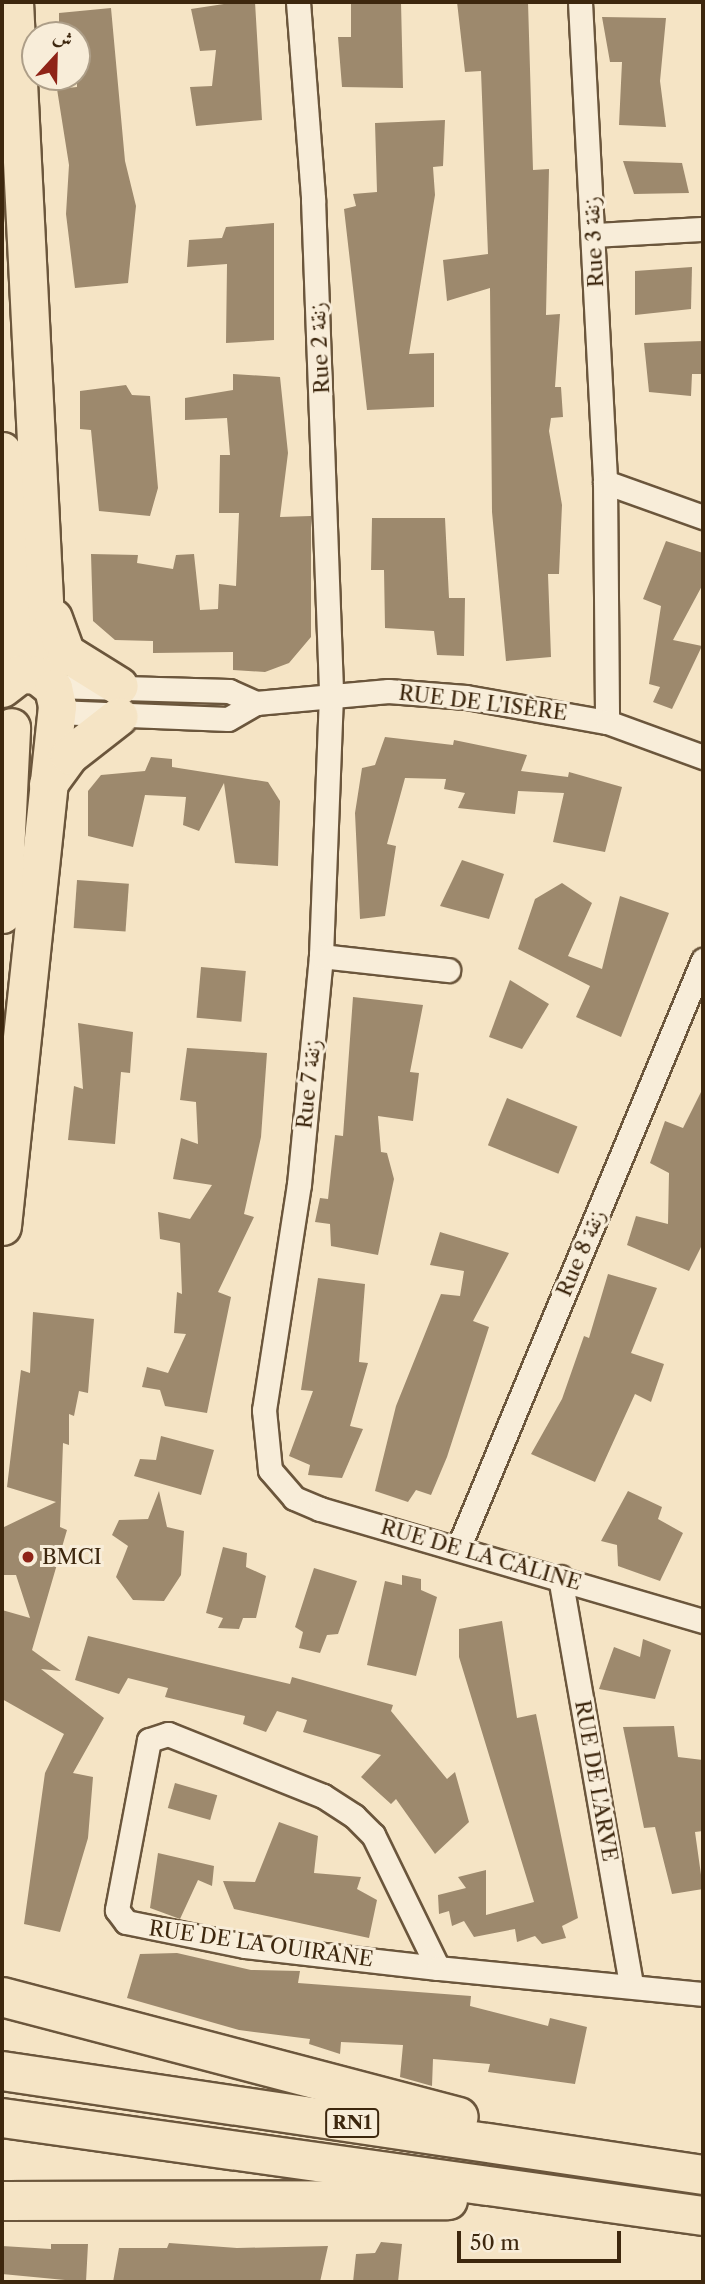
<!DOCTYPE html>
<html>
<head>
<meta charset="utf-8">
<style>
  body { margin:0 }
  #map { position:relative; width:705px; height:2284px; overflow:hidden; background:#f5e4c5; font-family:"Libre Caslon Text",Amiri,serif }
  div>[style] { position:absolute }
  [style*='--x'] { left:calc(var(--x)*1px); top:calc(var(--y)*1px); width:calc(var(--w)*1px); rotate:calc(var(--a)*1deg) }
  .building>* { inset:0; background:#9d896d; transform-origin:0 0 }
  .roads { filter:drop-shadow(2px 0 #6b563c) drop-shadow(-2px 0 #6b563c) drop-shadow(0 2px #6b563c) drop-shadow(0 -2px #6b563c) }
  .minor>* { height:23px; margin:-11.5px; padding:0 11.5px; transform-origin:11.5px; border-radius:11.5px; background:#f8edd9 }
  .primary>* { height:37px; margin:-18.5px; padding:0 18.5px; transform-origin:18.5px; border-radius:18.5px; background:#f5e4c5 }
  .trunk>* { height:38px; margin:-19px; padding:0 19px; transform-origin:19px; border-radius:19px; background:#f5e4c5 }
  .dots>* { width:19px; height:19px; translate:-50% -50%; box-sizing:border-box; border:4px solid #f8edd9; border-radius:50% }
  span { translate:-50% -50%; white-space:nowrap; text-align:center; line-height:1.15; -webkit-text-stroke:6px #f8edd9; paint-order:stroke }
  .shield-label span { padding:2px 5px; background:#f8edd9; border:2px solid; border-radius:5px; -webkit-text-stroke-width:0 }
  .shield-label { font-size:19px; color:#3d270e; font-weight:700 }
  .street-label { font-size:21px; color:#3d270e }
  .poi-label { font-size:21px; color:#3d270e }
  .left { translate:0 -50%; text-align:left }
  .frame { position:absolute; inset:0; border:4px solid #3d270e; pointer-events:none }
  .north { position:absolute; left:21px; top:21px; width:70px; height:70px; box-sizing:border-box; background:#f8edd9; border:2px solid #ad9e88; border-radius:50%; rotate:22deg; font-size:19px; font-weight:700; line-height:28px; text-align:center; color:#3d270e }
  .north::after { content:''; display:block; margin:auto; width:24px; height:32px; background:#8f2418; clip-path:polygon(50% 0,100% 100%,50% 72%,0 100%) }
  .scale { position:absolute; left:457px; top:2231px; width:164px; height:32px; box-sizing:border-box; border:4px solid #3d270e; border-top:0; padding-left:9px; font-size:21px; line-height:24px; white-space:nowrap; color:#3d270e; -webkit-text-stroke:5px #f8edd9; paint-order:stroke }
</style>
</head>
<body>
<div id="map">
  <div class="building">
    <i style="clip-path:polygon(237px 2px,255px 2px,262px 120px,196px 126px,190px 87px,212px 86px,216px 50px,200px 51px,191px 9px)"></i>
    <i style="clip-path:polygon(351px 2px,401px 2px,403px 88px,342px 87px,338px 37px,351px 37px)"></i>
    <i style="clip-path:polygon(457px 2px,528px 2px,533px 170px,549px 169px,546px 315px,560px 314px,555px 387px,561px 387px,563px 417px,551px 418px,549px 431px,562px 505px,559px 574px,548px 574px,551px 657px,506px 661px,492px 512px,490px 288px,447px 301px,443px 260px,488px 254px,481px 71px,465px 72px)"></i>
    <i style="clip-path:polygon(111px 8px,125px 161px,136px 206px,128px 283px,75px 288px,66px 214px,69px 165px,57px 89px,77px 87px,77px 35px,59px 35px,59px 13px)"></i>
    <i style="clip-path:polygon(602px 17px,666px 18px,660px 81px,666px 127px,619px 125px,622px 62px,610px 62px)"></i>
    <i style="clip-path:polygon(445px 120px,443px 166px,433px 167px,435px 195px,409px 354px,434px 353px,434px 407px,367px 410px,344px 209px,356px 206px,353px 194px,377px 192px,375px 123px)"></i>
    <i style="clip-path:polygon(623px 161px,682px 163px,689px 193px,634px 194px)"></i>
    <i style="clip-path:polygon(274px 223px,274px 340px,226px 343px,227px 264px,187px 267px,189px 240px,222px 238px,226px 227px)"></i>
    <i style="clip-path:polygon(692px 267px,691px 309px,635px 315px,635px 271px)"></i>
    <i style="clip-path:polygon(703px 341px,703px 374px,692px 374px,691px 396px,649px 392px,644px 343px)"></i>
    <i style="clip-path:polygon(233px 374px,280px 377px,288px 453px,280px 517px,311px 516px,311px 637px,289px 663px,265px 672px,233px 670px,233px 652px,153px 653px,153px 641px,115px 640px,93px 621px,91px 554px,138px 555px,137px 563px,173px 569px,176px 555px,194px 554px,200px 610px,218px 609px,219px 584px,236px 586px,239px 513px,219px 513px,220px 455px,230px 455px,227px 418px,185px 420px,185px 398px,233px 390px)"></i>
    <i style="clip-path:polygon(126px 385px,132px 395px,150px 396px,158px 488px,150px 516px,99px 511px,91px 430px,80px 429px,80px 391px)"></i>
    <i style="clip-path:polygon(372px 518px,445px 518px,449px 598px,465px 598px,464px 656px,437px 655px,434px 631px,385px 628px,384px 570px,371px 570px)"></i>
    <i style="clip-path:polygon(666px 541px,703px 553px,703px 584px,673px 640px,702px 646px,672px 709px,653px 702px,660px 687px,649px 684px,661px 606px,643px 599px)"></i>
    <i style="clip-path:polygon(385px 737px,453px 745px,454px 740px,527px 755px,521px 771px,568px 777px,569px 772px,622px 787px,605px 852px,553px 842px,564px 793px,518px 791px,515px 814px,458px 808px,465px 793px,444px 789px,446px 779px,405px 778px,387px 844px,396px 846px,385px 916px,360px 919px,355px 813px,362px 768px,375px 765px)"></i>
    <i style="clip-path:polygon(151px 757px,172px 759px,172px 767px,268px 782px,280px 801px,278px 866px,235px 863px,224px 783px,199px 831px,183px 825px,186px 797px,145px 795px,133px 847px,88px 836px,88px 791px,101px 775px,145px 771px)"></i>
    <i style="clip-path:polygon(462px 860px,504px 874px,489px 919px,440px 906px)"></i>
    <i style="left:77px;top:880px;width:52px;height:48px;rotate:4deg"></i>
    <i style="clip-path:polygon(562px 883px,592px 903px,568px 956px,602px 969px,620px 896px,669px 913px,621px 1037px,576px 1017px,590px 986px,518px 949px,535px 899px)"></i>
    <i style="left:201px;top:967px;width:45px;height:51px;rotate:5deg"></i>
    <i style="clip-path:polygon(510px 980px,549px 1004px,522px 1049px,489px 1037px)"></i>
    <i style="clip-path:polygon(353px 997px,423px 1005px,410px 1072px,419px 1073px,413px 1121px,378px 1116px,381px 1152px,387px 1153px,394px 1179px,378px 1255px,331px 1246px,330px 1224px,315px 1222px,320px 1198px,328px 1199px,335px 1135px,343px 1136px)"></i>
    <i style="clip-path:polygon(78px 1023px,133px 1032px,130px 1073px,121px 1072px,115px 1144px,68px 1140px,74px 1086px,83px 1089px)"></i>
    <i style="clip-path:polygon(187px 1048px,267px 1053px,261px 1137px,244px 1214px,254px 1217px,218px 1292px,231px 1297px,207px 1413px,165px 1406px,160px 1390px,142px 1387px,147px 1367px,168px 1373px,186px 1334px,174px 1333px,177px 1292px,182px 1294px,180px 1243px,160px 1239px,158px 1212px,190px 1219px,212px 1185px,173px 1179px,181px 1138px,198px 1144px,196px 1102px,180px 1100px)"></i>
    <i style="clip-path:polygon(703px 1088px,703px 1243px,689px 1271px,627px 1245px,636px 1216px,668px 1224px,669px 1173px,650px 1163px,665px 1121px,683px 1128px)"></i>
    <i style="left:507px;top:1098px;width:76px;height:51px;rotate:22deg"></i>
    <i style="clip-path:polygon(440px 1232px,509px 1253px,473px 1321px,489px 1327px,447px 1457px,431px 1495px,416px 1490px,408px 1502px,375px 1491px,396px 1406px,441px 1294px,460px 1296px,464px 1271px,430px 1265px)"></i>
    <i style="clip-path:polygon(608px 1274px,657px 1288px,631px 1353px,664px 1364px,651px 1402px,635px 1394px,595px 1482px,531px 1454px,562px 1399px,584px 1336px,589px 1338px)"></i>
    <i style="clip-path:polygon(318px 1278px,365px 1284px,359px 1362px,368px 1363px,350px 1426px,363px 1429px,342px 1478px,308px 1475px,310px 1465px,289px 1456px,313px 1391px,301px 1390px)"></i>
    <i style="clip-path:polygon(33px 1312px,94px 1319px,88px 1393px,79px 1391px,74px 1416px,69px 1414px,69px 1445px,63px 1443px,60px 1527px,67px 1530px,32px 1650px,61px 1671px,41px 1669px,104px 1718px,73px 1773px,93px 1777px,88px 1838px,60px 1932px,24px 1924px,45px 1773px,64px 1734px,2px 1699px,2px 1610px,30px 1618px,16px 1575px,2px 1575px,2px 1528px,56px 1502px,7px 1487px,21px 1370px,30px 1373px)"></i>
    <i style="clip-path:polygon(161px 1436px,214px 1450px,201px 1495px,134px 1476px,140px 1459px,156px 1460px)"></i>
    <i style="clip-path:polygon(159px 1491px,167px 1527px,184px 1531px,181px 1575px,164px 1601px,133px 1600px,116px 1577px,128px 1546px,112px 1535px,119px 1520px,148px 1519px)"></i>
    <i style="clip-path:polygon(628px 1491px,662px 1507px,658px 1519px,683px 1533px,660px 1581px,618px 1566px,617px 1545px,601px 1541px)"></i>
    <i style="clip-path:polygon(223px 1547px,247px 1553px,246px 1567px,266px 1576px,256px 1618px,243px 1618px,239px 1629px,218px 1628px,223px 1618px,206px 1613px)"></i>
    <i style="clip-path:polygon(314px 1568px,357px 1581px,338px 1634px,327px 1635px,320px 1653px,299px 1648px,303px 1632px,295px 1627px)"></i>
    <i style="clip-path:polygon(402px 1575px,421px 1579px,421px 1590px,437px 1597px,416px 1676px,367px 1665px,385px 1581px,402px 1585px)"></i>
    <i style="clip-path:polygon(502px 1621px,517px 1718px,536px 1714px,578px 1918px,562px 1926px,566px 1938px,542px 1944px,535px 1936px,517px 1942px,515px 1929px,474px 1937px,464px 1921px,452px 1926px,449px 1911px,439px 1914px,438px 1895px,466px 1888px,458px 1877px,486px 1870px,486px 1915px,534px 1902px,459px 1657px,459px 1629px)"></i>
    <i style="clip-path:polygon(88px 1636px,290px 1684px,292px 1677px,393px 1705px,391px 1711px,447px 1779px,455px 1772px,469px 1822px,435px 1854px,396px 1799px,391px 1804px,361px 1777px,381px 1755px,303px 1732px,307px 1720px,277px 1711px,266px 1732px,243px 1724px,245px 1716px,165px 1697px,168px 1688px,128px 1678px,119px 1694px,75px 1680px)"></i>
    <i style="clip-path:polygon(643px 1639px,671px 1650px,655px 1699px,599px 1689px,614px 1647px,640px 1657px)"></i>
    <i style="clip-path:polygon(674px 1726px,678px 1757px,703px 1760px,703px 1831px,695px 1832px,703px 1889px,672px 1894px,655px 1827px,644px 1828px,623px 1727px)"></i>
    <i style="left:175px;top:1783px;width:44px;height:26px;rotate:16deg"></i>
    <i style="clip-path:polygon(279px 1822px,318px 1836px,314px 1873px,361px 1877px,357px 1889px,377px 1900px,369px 1938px,234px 1909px,223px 1881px,255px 1882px)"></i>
    <i style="clip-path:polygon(158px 1853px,214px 1866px,212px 1886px,198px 1880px,180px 1919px,150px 1908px)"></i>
    <i style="clip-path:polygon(177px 1953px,251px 1970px,300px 1971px,298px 1983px,471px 1996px,470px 2006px,548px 2026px,550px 2018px,587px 2027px,575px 2084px,488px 2072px,490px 2064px,433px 2059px,432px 2086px,400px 2077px,403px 2045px,341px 2042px,340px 2054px,309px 2044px,310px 2039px,239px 2030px,127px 1998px,140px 1954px)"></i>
    <i style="clip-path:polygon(381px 2242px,402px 2244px,398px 2282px,353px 2282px,356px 2254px,375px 2253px)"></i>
    <i style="clip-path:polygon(169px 2243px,237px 2248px,328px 2246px,320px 2282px,113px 2282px,119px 2248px,167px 2248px)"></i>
    <i style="clip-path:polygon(51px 2244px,88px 2244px,86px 2282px,2px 2274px,2px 2246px,51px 2249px)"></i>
  </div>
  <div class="roads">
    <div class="minor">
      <i style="--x:298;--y:2;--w:198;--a:85.6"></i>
      <i style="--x:313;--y:199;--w:496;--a:87.9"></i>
      <i style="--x:331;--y:695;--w:261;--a:92.2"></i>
      <i style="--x:321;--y:956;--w:229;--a:95.5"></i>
      <i style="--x:299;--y:1184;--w:229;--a:98.8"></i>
      <i style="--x:264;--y:1410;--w:60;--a:84.3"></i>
      <i style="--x:270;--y:1470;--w:37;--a:49"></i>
      <i style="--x:294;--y:1498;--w:28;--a:23"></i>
      <i style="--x:320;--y:1509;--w:399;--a:16.3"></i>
      <i style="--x:580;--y:2;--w:481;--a:87"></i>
      <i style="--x:605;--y:482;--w:240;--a:89.5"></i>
      <i style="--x:595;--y:235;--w:108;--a:-3.2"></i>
      <i style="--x:605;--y:482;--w:104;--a:19.7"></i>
      <i style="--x:52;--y:686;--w:177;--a:1.6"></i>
      <i style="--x:229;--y:691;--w:30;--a:24"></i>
      <i style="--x:56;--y:712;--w:172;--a:2.3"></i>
      <i style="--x:228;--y:719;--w:32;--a:-30"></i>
      <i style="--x:256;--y:703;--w:133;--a:-5.2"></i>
      <i style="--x:388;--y:691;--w:78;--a:4.4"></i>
      <i style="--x:466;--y:697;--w:143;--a:10.1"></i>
      <i style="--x:607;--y:722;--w:102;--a:20"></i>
      <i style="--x:321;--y:956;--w:128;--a:6.3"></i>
      <i style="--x:459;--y:1546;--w:635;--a:-67.39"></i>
      <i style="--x:560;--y:1577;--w:414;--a:80.1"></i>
      <i style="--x:438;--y:1968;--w:148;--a:-116"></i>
      <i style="--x:373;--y:1835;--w:27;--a:-135"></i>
      <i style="--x:354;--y:1816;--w:37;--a:-147"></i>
      <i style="--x:323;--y:1796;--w:167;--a:-158.2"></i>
      <i style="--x:168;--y:1734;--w:20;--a:162"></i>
      <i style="--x:149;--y:1740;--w:173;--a:100.7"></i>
      <i style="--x:117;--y:1910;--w:15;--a:53"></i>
      <i style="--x:126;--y:1922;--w:121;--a:11.4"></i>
      <i style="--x:245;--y:1946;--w:194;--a:6.5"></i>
      <i style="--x:438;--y:1968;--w:266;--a:5.6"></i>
    </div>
    <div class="primary">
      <i style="--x:14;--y:2;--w:680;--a:87.13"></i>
      <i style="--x:2;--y:451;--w:226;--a:87.2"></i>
      <i style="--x:53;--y:618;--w:37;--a:70"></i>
      <i style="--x:66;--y:653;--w:62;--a:31.9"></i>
      <i style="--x:2;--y:688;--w:23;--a:-38"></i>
      <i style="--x:20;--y:674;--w:17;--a:3"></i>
      <i style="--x:37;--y:675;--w:21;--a:39"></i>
      <i style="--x:53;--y:688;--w:18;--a:77"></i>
      <i style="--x:57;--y:706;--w:523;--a:96.04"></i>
      <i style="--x:48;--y:784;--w:36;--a:-54"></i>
      <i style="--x:69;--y:755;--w:63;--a:-38"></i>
      <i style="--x:2;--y:914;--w:187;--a:-87.2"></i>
    </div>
    <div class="trunk">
      <i style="--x:2;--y:1997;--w:472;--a:14.7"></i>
      <i style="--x:2;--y:2071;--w:709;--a:8.44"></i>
      <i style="--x:2;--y:2118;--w:708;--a:7.96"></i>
      <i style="--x:2;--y:2201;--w:446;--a:-0.1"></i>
    </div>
  </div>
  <div class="dots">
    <i style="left:28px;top:1557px;background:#8f2418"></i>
  </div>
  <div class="shield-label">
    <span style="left:352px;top:2123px">RN1</span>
  </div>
  <div class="street-label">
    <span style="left:594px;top:242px;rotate:-93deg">Rue 3 زنقة</span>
    <span style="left:320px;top:348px;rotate:-93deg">Rue 2 زنقة</span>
    <span style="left:483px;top:703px;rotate:7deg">RUE DE L'ISÈRE</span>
    <span style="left:309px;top:1084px;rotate:-84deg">Rue 7 زنقة</span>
    <span style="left:581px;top:1253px;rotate:-67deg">Rue 8 زنقة</span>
    <span style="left:481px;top:1555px;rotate:16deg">RUE DE LA CALINE</span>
    <span style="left:596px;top:1781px;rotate:80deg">RUE DE L'ARVE</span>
    <span style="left:261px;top:1944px;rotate:8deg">RUE DE LA OUIRANE</span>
  </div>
  <div class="poi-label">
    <span class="left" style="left:42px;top:1557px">BMCI</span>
  </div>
  <div class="frame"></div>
  <div class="north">ش</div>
  <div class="scale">50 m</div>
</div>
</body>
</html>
